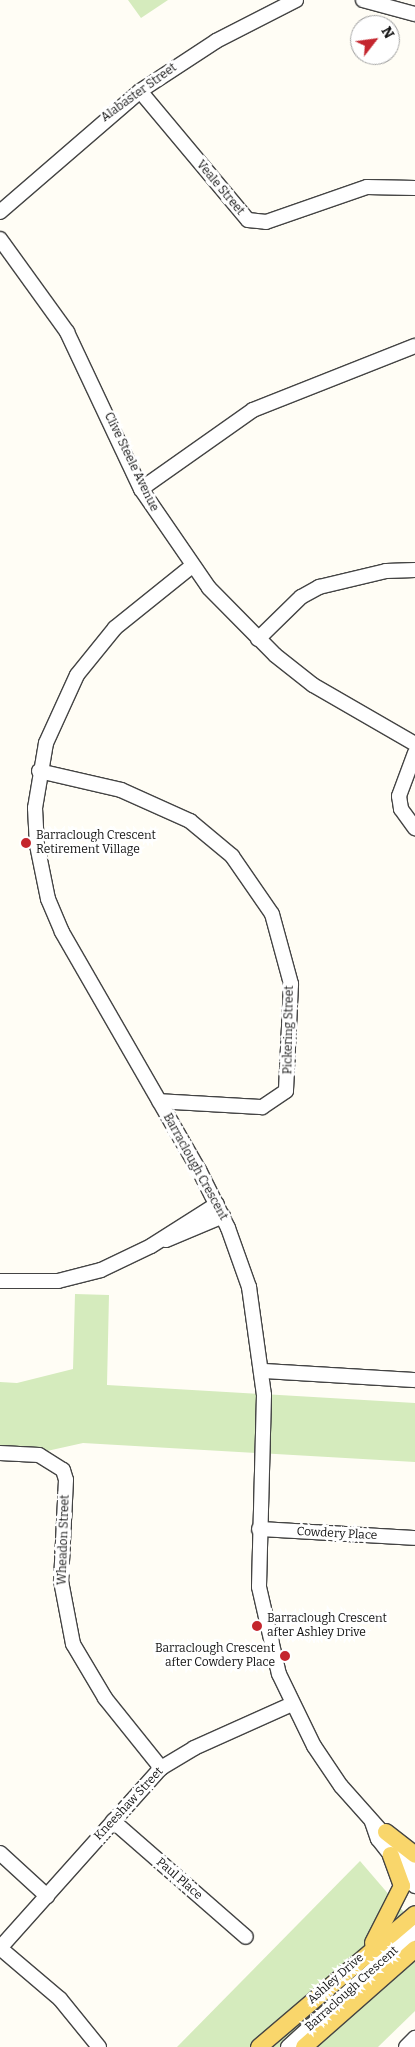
<!DOCTYPE html>
<html>
<head>
<meta charset="utf-8">
<style>
  body { margin:0 }
  #map { position:relative; width:415px; height:2047px; overflow:hidden; background:#fffdf5; font-family:Bitter,serif }
  div>[style] { position:absolute }
  [style*='--x'] { left:calc(var(--x)*1px); top:calc(var(--y)*1px); width:calc(var(--w)*1px); rotate:calc(var(--a)*1deg) }
  .green>* { inset:0; background:#d5ebbd }
  .roads { filter:drop-shadow(1px 0 #444) drop-shadow(-1px 0 #444) drop-shadow(0 1px #444) drop-shadow(0 -1px #444) }
  .minor>* { height:14px; margin:-7px; padding:0 7px; transform-origin:7px; border-radius:7px; background:#fff }
  .major>* { height:16px; margin:-8px; padding:0 8px; transform-origin:8px; border-radius:8px; background:#f9d66b }
  .dots>* { width:14px; height:14px; translate:-50% -50%; box-sizing:border-box; border:2px solid #fff; border-radius:50% }
  span { translate:-50% -50%; white-space:nowrap; text-align:center; line-height:1.15; -webkit-text-stroke:5px #fff; paint-order:stroke }
  .street-label { font-size:12px; color:#111 }
  .poi-label { font-size:12px; color:#111 }
  .left { translate:0 -50%; text-align:left }
  .right { translate:-100% -50%; text-align:right }
  .north { position:absolute; left:350px; top:15px; width:50px; height:50px; box-sizing:border-box; background:#fff; border:1px solid #a0a0a0; border-radius:50%; rotate:60deg; font-size:14px; font-weight:700; line-height:20px; text-align:center; color:#111 }
  .north::after { content:''; display:block; margin:auto; width:18px; height:22px; background:#c4262e; clip-path:polygon(50% 0,100% 100%,50% 72%,0 100%) }
</style>
</head>
<body>
<div id="map">
  <div class="green">
    <i style="clip-path:polygon(128px 0,168px 0,141px 18px)"></i>
    <i style="clip-path:polygon(75px 1294px,109px 1295px,107px 1385px,415px 1403px,415px 1462px,83px 1443px,47px 1451px,0 1450px,0 1382px,17px 1383px,73px 1369px)"></i>
    <i style="clip-path:polygon(360px 1861px,415px 1925px,415px 2011px,378px 2047px,177px 2047px)"></i>
  </div>
  <div class="roads">
    <div class="minor">
      <i style="--x:363;--y:0;--w:54;--a:15.1"></i>
      <i style="--x:140;--y:91;--w:168;--a:50.1"></i>
      <i style="--x:248;--y:220;--w:18;--a:6"></i>
      <i style="--x:266;--y:222;--w:107;--a:-19.1"></i>
      <i style="--x:367;--y:187;--w:48;--a:1.2"></i>
      <i style="--x:0;--y:212;--w:185;--a:-40.8"></i>
      <i style="--x:140;--y:91;--w:91;--a:-33.3"></i>
      <i style="--x:216;--y:41;--w:90;--a:-27.1"></i>
      <i style="--x:0;--y:239;--w:115;--a:54.2"></i>
      <i style="--x:67;--y:332;--w:174;--a:64.8"></i>
      <i style="--x:141;--y:489;--w:120;--a:55.5"></i>
      <i style="--x:209;--y:588;--w:94;--a:45.4"></i>
      <i style="--x:275;--y:655;--w:48;--a:38.3"></i>
      <i style="--x:313;--y:685;--w:118;--a:30"></i>
      <i style="--x:141;--y:489;--w:137;--a:-35.2"></i>
      <i style="--x:253;--y:410;--w:174;--a:-21.6"></i>
      <i style="--x:192;--y:566;--w:99;--a:141.2"></i>
      <i style="--x:115;--y:628;--w:60;--a:129"></i>
      <i style="--x:77;--y:675;--w:75;--a:114.5"></i>
      <i style="--x:46;--y:743;--w:66;--a:99.6"></i>
      <i style="--x:35;--y:808;--w:37;--a:87"></i>
      <i style="--x:37;--y:845;--w:55;--a:78.5"></i>
      <i style="--x:48;--y:899;--w:36;--a:67"></i>
      <i style="--x:62;--y:932;--w:275;--a:60.1"></i>
      <i style="--x:199;--y:1170;--w:65;--a:63.4"></i>
      <i style="--x:228;--y:1228;--w:63;--a:70.4"></i>
      <i style="--x:249;--y:1287;--w:109;--a:82.1"></i>
      <i style="--x:264;--y:1395;--w:192;--a:91.5"></i>
      <i style="--x:259;--y:1587;--w:89;--a:77.1"></i>
      <i style="--x:279;--y:1674;--w:80;--a:64.1"></i>
      <i style="--x:314;--y:1746;--w:48;--a:56"></i>
      <i style="--x:341;--y:1786;--w:111;--a:48.3"></i>
      <i style="--x:258;--y:639;--w:60;--a:-44.3"></i>
      <i style="--x:301;--y:597;--w:21;--a:-29"></i>
      <i style="--x:319;--y:587;--w:69;--a:-13.4"></i>
      <i style="--x:386;--y:571;--w:29;--a:-2"></i>
      <i style="--x:415;--y:753;--w:46;--a:110.4"></i>
      <i style="--x:399;--y:796;--w:13;--a:81"></i>
      <i style="--x:401;--y:809;--w:24;--a:54"></i>
      <i style="--x:39;--y:771;--w:84;--a:13"></i>
      <i style="--x:121;--y:790;--w:76;--a:24.2"></i>
      <i style="--x:190;--y:821;--w:55;--a:39.8"></i>
      <i style="--x:232;--y:856;--w:70;--a:55.4"></i>
      <i style="--x:272;--y:914;--w:73;--a:74.8"></i>
      <i style="--x:291;--y:984;--w:107;--a:92.7"></i>
      <i style="--x:286;--y:1091;--w:29;--a:146"></i>
      <i style="--x:262;--y:1107;--w:103;--a:-176.7"></i>
      <i style="--x:166;--y:1240;--w:62;--a:-22.8"></i>
      <i style="--x:0;--y:1281;--w:58;--a:0"></i>
      <i style="--x:58;--y:1281;--w:44;--a:-14.3"></i>
      <i style="--x:101;--y:1270;--w:55;--a:-25.6"></i>
      <i style="--x:151;--y:1246;--w:78;--a:-32.5"></i>
      <i style="--x:263;--y:1371;--w:152;--a:3.4"></i>
      <i style="--x:0;--y:1453;--w:39;--a:3"></i>
      <i style="--x:39;--y:1455;--w:28;--a:32"></i>
      <i style="--x:63;--y:1470;--w:10;--a:73"></i>
      <i style="--x:66;--y:1480;--w:101;--a:92.8"></i>
      <i style="--x:61;--y:1581;--w:64;--a:79.2"></i>
      <i style="--x:73;--y:1644;--w:63;--a:59.3"></i>
      <i style="--x:105;--y:1698;--w:90;--a:51.3"></i>
      <i style="--x:259;--y:1529;--w:156;--a:3.3"></i>
      <i style="--x:113;--y:1821;--w:176;--a:41.1"></i>
      <i style="--x:372;--y:1822;--w:18;--a:71"></i>
      <i style="--x:378;--y:1839;--w:60;--a:51.8"></i>
      <i style="--x:0;--y:1853;--w:64;--a:42.5"></i>
      <i style="--x:0;--y:1948;--w:241;--a:-48.2"></i>
      <i style="--x:161;--y:1768;--w:39;--a:-31"></i>
      <i style="--x:194;--y:1748;--w:107;--a:-24.2"></i>
      <i style="--x:0;--y:1948;--w:79;--a:40.4"></i>
      <i style="--x:60;--y:1999;--w:62;--a:50.9"></i>
      <i style="--x:288;--y:2047;--w:172;--a:-42.4"></i>
      <i style="--x:406;--y:2047;--w:13;--a:-45"></i>
    </div>
    <div class="major">
      <i style="--x:386;--y:1832;--w:37;--a:38"></i>
      <i style="--x:373;--y:1943;--w:64;--a:-63"></i>
      <i style="--x:402;--y:1886;--w:33;--a:-110"></i>
      <i style="--x:259;--y:2047;--w:205;--a:-40.4"></i>
      <i style="--x:304;--y:2047;--w:148;--a:-41.4"></i>
    </div>
  </div>
  <div class="dots">
    <i style="left:26px;top:843px;background:#c4262e"></i>
    <i style="left:257px;top:1626px;background:#c4262e"></i>
    <i style="left:285px;top:1656px;background:#c4262e"></i>
  </div>
  <div class="street-label">
    <span style="left:139px;top:93px;rotate:-36deg">Alabaster Street</span>
    <span style="left:220px;top:188px;rotate:50deg">Veale Street</span>
    <span style="left:131px;top:462px;rotate:64deg">Clive Steele Avenue</span>
    <span style="left:289px;top:1030px;rotate:-89deg">Pickering Street</span>
    <span style="left:195px;top:1167px;rotate:61deg">Barraclough Crescent</span>
    <span style="left:337px;top:1534px;rotate:3deg">Cowdery Place</span>
    <span style="left:64px;top:1540px;rotate:-88deg">Wheadon Street</span>
    <span style="left:129px;top:1804px;rotate:-47deg">Kneeshaw Street</span>
    <span style="left:179px;top:1879px;rotate:41deg">Paul Place</span>
    <span style="left:336px;top:1979px;rotate:-41deg">Ashley Drive</span>
    <span style="left:352px;top:1989px;rotate:-42deg">Barraclough Crescent</span>
  </div>
  <div class="poi-label">
    <span class="left" style="left:36px;top:843px">Barraclough Crescent<br>Retirement Village</span>
    <span class="left" style="left:267px;top:1626px">Barraclough Crescent<br>after Ashley Drive</span>
    <span class="right" style="left:275px;top:1656px">Barraclough Crescent<br>after Cowdery Place</span>
  </div>
  <div class="north">N</div>
</div>
</body>
</html>
